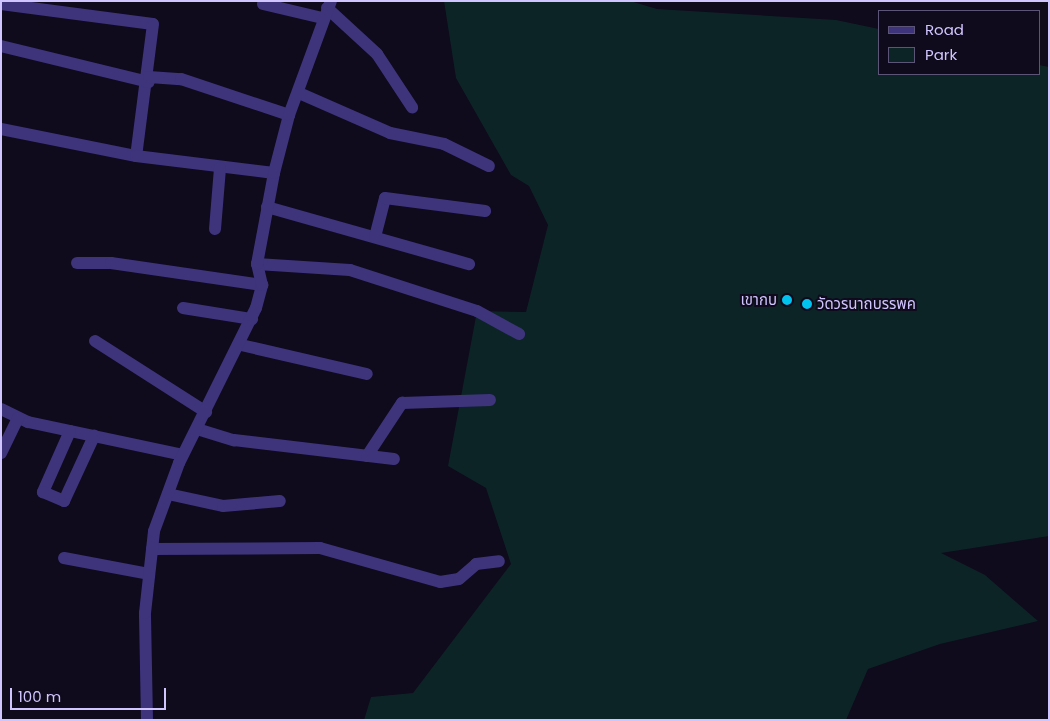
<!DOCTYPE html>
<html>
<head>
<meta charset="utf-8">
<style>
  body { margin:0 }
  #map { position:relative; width:1050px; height:721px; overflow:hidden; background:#0f0a1c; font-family:Poppins,"Noto Sans Thai",sans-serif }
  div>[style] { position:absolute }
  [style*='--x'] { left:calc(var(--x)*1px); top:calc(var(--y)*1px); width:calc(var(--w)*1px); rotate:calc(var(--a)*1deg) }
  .green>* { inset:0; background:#0d2426 }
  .minor>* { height:12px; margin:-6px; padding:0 6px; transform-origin:6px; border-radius:6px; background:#3d347c }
  .dots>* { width:14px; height:14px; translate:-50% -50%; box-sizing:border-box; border:2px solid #0f0a1c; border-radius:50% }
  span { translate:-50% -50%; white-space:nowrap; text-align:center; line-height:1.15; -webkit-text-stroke:4px #0f0a1c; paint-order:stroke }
  .poi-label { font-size:15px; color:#d1c5ff }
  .right { translate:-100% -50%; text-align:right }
  .left { translate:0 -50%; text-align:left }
  .frame { position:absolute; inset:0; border:2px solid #d1c5ff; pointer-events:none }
  .legend { position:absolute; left:878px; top:10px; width:162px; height:65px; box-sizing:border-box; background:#0f0a1c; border:1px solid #5d5577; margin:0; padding:6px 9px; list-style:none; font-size:15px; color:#d1c5ff }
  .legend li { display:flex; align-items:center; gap:10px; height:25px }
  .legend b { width:25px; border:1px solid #5d5577 }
  .scale { position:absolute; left:10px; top:688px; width:156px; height:22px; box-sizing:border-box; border:2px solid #d1c5ff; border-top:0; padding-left:6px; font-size:15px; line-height:18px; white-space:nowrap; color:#d1c5ff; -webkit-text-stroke:4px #0f0a1c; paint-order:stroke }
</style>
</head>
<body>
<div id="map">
  <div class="green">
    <i style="clip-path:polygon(444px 1px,630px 1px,657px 9px,836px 20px,879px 29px,879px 74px,1039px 74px,1039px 65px,1049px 67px,1049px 536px,941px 553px,985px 575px,1038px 621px,940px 644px,868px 669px,846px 720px,364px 720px,371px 697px,413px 693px,511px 564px,486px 488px,448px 466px,477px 311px,526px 312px,548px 225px,529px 186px,511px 175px,456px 78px)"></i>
  </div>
  <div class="minor">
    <i style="--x:1;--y:4;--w:153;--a:7.5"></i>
    <i style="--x:153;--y:24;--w:133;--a:97.3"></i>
    <i style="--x:263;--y:4;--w:61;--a:13.3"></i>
    <i style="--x:327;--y:8;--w:68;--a:42.6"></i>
    <i style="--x:377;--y:54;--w:64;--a:56.6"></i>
    <i style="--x:1;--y:46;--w:152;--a:13.7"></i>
    <i style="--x:149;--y:77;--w:32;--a:4"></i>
    <i style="--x:181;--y:79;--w:114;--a:18.4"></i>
    <i style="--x:299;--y:93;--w:99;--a:23.7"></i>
    <i style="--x:390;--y:133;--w:55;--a:11.5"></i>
    <i style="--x:444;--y:144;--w:50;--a:26.1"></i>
    <i style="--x:1;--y:129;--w:138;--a:11.3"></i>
    <i style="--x:136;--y:156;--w:139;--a:7"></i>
    <i style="--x:267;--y:207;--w:210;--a:15.8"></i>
    <i style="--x:215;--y:229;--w:61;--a:-85.3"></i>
    <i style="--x:375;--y:237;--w:40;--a:-75.6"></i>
    <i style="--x:385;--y:198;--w:101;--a:7.4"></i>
    <i style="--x:77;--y:263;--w:34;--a:0"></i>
    <i style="--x:111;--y:263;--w:153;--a:8.3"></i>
    <i style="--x:257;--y:264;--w:93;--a:3.7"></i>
    <i style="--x:350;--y:270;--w:133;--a:17.9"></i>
    <i style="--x:477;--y:311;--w:48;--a:28.7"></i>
    <i style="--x:183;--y:308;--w:70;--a:9.1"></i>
    <i style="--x:95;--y:341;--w:132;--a:32.6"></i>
    <i style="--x:241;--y:345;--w:129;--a:13"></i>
    <i style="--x:1;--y:409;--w:30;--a:26"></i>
    <i style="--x:28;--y:422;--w:158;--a:12"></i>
    <i style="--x:197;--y:429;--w:39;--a:17"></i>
    <i style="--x:234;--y:440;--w:161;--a:6.8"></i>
    <i style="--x:70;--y:431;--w:67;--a:113.9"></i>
    <i style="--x:43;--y:492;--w:23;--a:23"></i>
    <i style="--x:64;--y:501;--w:72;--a:-65.2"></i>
    <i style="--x:1;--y:453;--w:39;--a:-64"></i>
    <i style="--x:367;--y:456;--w:64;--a:-56.6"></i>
    <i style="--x:402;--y:403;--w:88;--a:-2"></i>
    <i style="--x:168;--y:494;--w:56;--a:12.3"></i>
    <i style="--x:223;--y:506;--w:57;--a:-5"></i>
    <i style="--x:152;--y:549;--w:168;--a:-0.3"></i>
    <i style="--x:320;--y:548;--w:125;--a:15.8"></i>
    <i style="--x:440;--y:582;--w:19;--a:-9"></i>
    <i style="--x:459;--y:579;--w:23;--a:-41"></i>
    <i style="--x:476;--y:564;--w:23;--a:-7"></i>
    <i style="--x:64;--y:558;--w:86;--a:10.7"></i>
    <i style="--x:147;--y:720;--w:107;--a:-91.1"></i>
    <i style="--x:145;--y:613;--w:82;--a:-83.7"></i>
    <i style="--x:154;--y:531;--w:72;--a:-69.8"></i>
    <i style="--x:179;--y:463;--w:173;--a:-63.6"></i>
    <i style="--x:256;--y:308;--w:24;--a:-75"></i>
    <i style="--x:262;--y:285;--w:22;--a:-103"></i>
    <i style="--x:257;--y:264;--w:93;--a:-79.4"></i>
    <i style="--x:274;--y:173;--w:60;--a:-75.5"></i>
    <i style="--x:289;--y:115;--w:121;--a:-69.8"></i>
  </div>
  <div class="dots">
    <i style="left:787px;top:300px;background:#00c3f0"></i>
    <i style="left:807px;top:304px;background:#00c3f0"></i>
  </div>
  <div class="poi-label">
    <span class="right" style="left:777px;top:300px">เขากบ</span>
    <span class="left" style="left:817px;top:304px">วัดวรนาถบรรพค</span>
  </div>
  <div class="frame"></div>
  <ul class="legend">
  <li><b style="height:6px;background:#3d347c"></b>Road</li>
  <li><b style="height:14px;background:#0d2426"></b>Park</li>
  </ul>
  <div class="scale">100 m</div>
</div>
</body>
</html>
